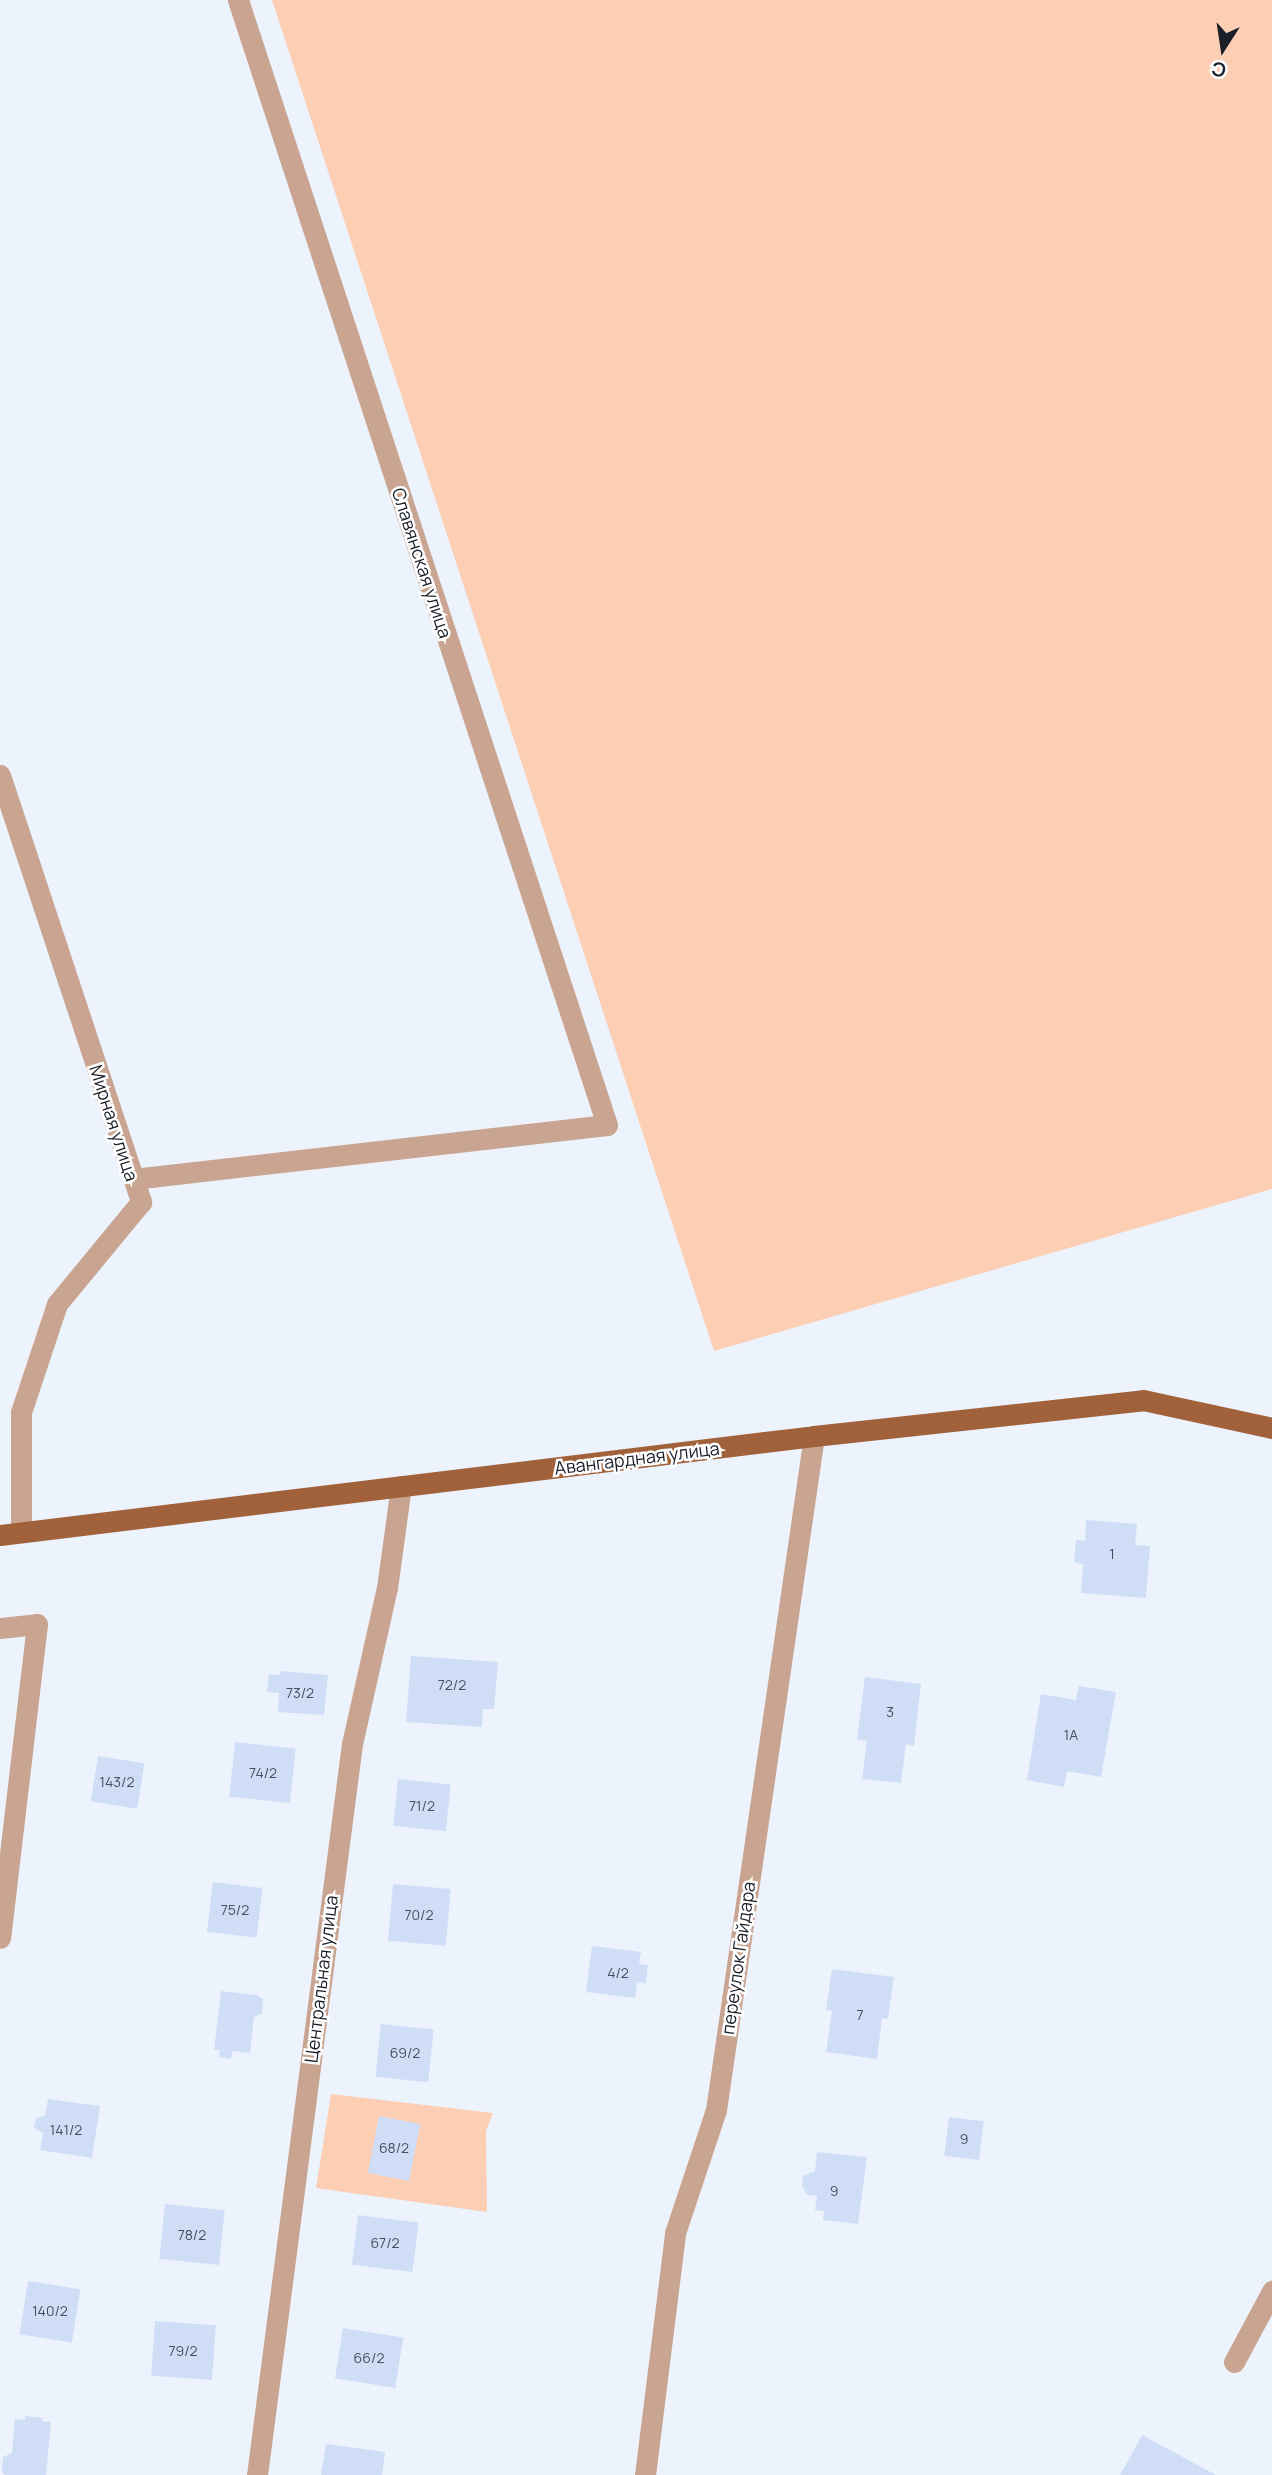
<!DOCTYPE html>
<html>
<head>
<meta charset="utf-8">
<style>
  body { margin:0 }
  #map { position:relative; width:1272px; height:2475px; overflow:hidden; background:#edf3fd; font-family:Manrope,sans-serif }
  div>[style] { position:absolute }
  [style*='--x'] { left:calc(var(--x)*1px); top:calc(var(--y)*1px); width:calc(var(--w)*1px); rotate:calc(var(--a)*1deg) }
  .green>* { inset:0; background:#fcceb3 }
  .building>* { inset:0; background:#cfdef6; transform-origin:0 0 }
  .minor>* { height:21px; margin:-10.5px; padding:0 10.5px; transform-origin:10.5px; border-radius:10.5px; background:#c9a490 }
  .major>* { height:21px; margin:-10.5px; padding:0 10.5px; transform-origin:10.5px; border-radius:10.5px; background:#a1623b }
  span { translate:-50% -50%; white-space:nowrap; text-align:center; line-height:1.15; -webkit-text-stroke:5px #fff; paint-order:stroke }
  .number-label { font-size:14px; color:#474f5c }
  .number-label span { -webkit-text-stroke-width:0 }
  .street-label { font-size:18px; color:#1a1f28 }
  .north { position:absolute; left:1188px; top:14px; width:70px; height:70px; -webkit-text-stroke:5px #fff; paint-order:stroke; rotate:192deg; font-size:19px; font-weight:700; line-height:28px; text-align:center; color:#1a1f28 }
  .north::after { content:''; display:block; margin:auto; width:24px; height:32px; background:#1a1f28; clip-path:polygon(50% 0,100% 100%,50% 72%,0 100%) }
</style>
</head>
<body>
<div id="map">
  <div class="green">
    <i style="clip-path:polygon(272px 0,1272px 0,1272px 1189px,714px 1351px)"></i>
    <i style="clip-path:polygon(331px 2094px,493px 2113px,486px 2131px,487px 2212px,316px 2188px)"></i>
  </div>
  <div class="building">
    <i style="clip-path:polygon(1086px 1520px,1137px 1524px,1135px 1545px,1150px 1546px,1146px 1598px,1081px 1593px,1083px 1564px,1074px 1562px,1076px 1540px,1085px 1541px)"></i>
    <i style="clip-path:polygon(411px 1656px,498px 1662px,494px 1709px,483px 1709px,482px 1727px,406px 1722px)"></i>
    <i style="clip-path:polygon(281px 1671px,328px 1675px,324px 1715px,278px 1712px,279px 1693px,267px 1692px,269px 1674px,280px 1675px)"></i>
    <i style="clip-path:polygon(865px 1677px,921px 1684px,914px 1746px,906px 1744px,901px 1783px,862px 1779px,867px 1741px,857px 1739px)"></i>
    <i style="clip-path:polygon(1079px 1686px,1116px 1692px,1101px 1777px,1067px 1771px,1064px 1787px,1027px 1780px,1041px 1694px,1076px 1700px)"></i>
    <i style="left:235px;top:1742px;width:61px;height:55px;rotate:6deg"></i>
    <i style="left:98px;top:1756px;width:47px;height:46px;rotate:9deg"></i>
    <i style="left:398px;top:1779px;width:53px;height:47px;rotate:6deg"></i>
    <i style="left:213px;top:1882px;width:50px;height:50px;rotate:7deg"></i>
    <i style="left:393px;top:1884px;width:58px;height:57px;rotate:5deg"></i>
    <i style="clip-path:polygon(592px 1946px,641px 1952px,639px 1964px,648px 1965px,646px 1983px,637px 1982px,635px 1998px,586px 1992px)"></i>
    <i style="clip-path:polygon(832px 1969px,894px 1977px,888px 2019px,882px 2018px,877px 2059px,826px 2052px,832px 2011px,826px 2010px)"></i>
    <i style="clip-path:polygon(221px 1991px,257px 1995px,263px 1999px,262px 2013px,254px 2017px,250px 2053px,232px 2051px,231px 2059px,219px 2057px,220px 2050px,214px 2050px)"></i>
    <i style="left:381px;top:2024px;width:53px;height:53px;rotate:6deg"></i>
    <i style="clip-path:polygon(48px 2099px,100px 2106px,92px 2158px,40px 2150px,43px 2133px,34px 2128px,36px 2118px,45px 2116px)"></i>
    <i style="left:379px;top:2116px;width:42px;height:58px;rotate:11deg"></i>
    <i style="left:949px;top:2117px;width:35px;height:39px;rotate:7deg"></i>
    <i style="clip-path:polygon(817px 2152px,867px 2157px,858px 2224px,823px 2220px,824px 2211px,815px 2210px,817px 2196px,807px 2195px,802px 2186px,803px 2176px,815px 2171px)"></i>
    <i style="left:165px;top:2204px;width:60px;height:55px;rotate:6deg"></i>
    <i style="left:358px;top:2215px;width:61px;height:50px;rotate:7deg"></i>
    <i style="left:28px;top:2281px;width:53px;height:54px;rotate:9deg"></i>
    <i style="left:155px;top:2321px;width:61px;height:55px;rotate:4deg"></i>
    <i style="left:343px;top:2328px;width:61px;height:51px;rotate:9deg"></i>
    <i style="clip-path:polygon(25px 2416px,43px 2418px,42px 2421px,51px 2422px,46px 2475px,5px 2475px,2px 2472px,3px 2457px,12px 2453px,15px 2419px,25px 2420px)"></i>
    <i style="clip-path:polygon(1142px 2435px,1216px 2475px,1120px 2475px)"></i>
    <i style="clip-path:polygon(326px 2444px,385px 2452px,382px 2475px,321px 2475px)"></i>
  </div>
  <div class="minor">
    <i style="--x:0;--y:775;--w:450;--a:71.7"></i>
    <i style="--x:141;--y:1202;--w:132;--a:129.5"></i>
    <i style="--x:57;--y:1304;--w:114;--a:108.4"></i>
    <i style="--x:21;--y:1412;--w:120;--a:90"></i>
    <i style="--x:133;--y:1179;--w:477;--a:-6.5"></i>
    <i style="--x:607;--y:1125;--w:1184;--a:-108.16"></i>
    <i style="--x:0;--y:1628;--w:37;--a:-6"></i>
    <i style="--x:37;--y:1624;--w:316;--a:96.7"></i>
    <i style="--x:1234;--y:2362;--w:81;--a:-61.8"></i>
    <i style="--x:257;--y:2475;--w:737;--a:-82.6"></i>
    <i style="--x:352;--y:1744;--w:160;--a:-77.4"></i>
    <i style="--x:387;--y:1588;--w:103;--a:-82.2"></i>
    <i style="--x:645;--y:2475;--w:244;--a:-82.9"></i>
    <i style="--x:675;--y:2233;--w:130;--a:-71.6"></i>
    <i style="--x:716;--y:2110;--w:681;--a:-81.73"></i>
  </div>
  <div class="major">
    <i style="--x:0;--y:1535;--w:820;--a:-6.93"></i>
    <i style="--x:814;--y:1436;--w:331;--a:-6.2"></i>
    <i style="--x:1143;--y:1400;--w:132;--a:12.2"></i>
  </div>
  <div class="number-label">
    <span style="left:1112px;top:1554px">1</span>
    <span style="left:452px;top:1685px">72/2</span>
    <span style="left:300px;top:1693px">73/2</span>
    <span style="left:890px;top:1712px">3</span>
    <span style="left:1071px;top:1735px">1А</span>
    <span style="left:263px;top:1773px">74/2</span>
    <span style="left:117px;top:1782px">143/2</span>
    <span style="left:422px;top:1806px">71/2</span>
    <span style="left:235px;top:1910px">75/2</span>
    <span style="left:419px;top:1915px">70/2</span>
    <span style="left:618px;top:1973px">4/2</span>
    <span style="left:860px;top:2015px">7</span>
    <span style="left:405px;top:2053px">69/2</span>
    <span style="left:66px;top:2130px">141/2</span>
    <span style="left:964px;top:2139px">9</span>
    <span style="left:394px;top:2148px">68/2</span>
    <span style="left:834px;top:2191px">9</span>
    <span style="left:192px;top:2235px">78/2</span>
    <span style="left:385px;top:2243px">67/2</span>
    <span style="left:50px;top:2311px">140/2</span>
    <span style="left:183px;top:2351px">79/2</span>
    <span style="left:369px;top:2358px">66/2</span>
  </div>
  <div class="street-label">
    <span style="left:422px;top:563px;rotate:72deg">Славянская улица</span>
    <span style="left:114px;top:1123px;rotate:72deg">Мирная улица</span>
    <span style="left:637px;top:1458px;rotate:-7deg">Авангардная улица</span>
    <span style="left:738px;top:1958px;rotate:-82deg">переулок Гайдара</span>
    <span style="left:321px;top:1979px;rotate:-83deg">Центральная улица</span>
  </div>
  <div class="north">С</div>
</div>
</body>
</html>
